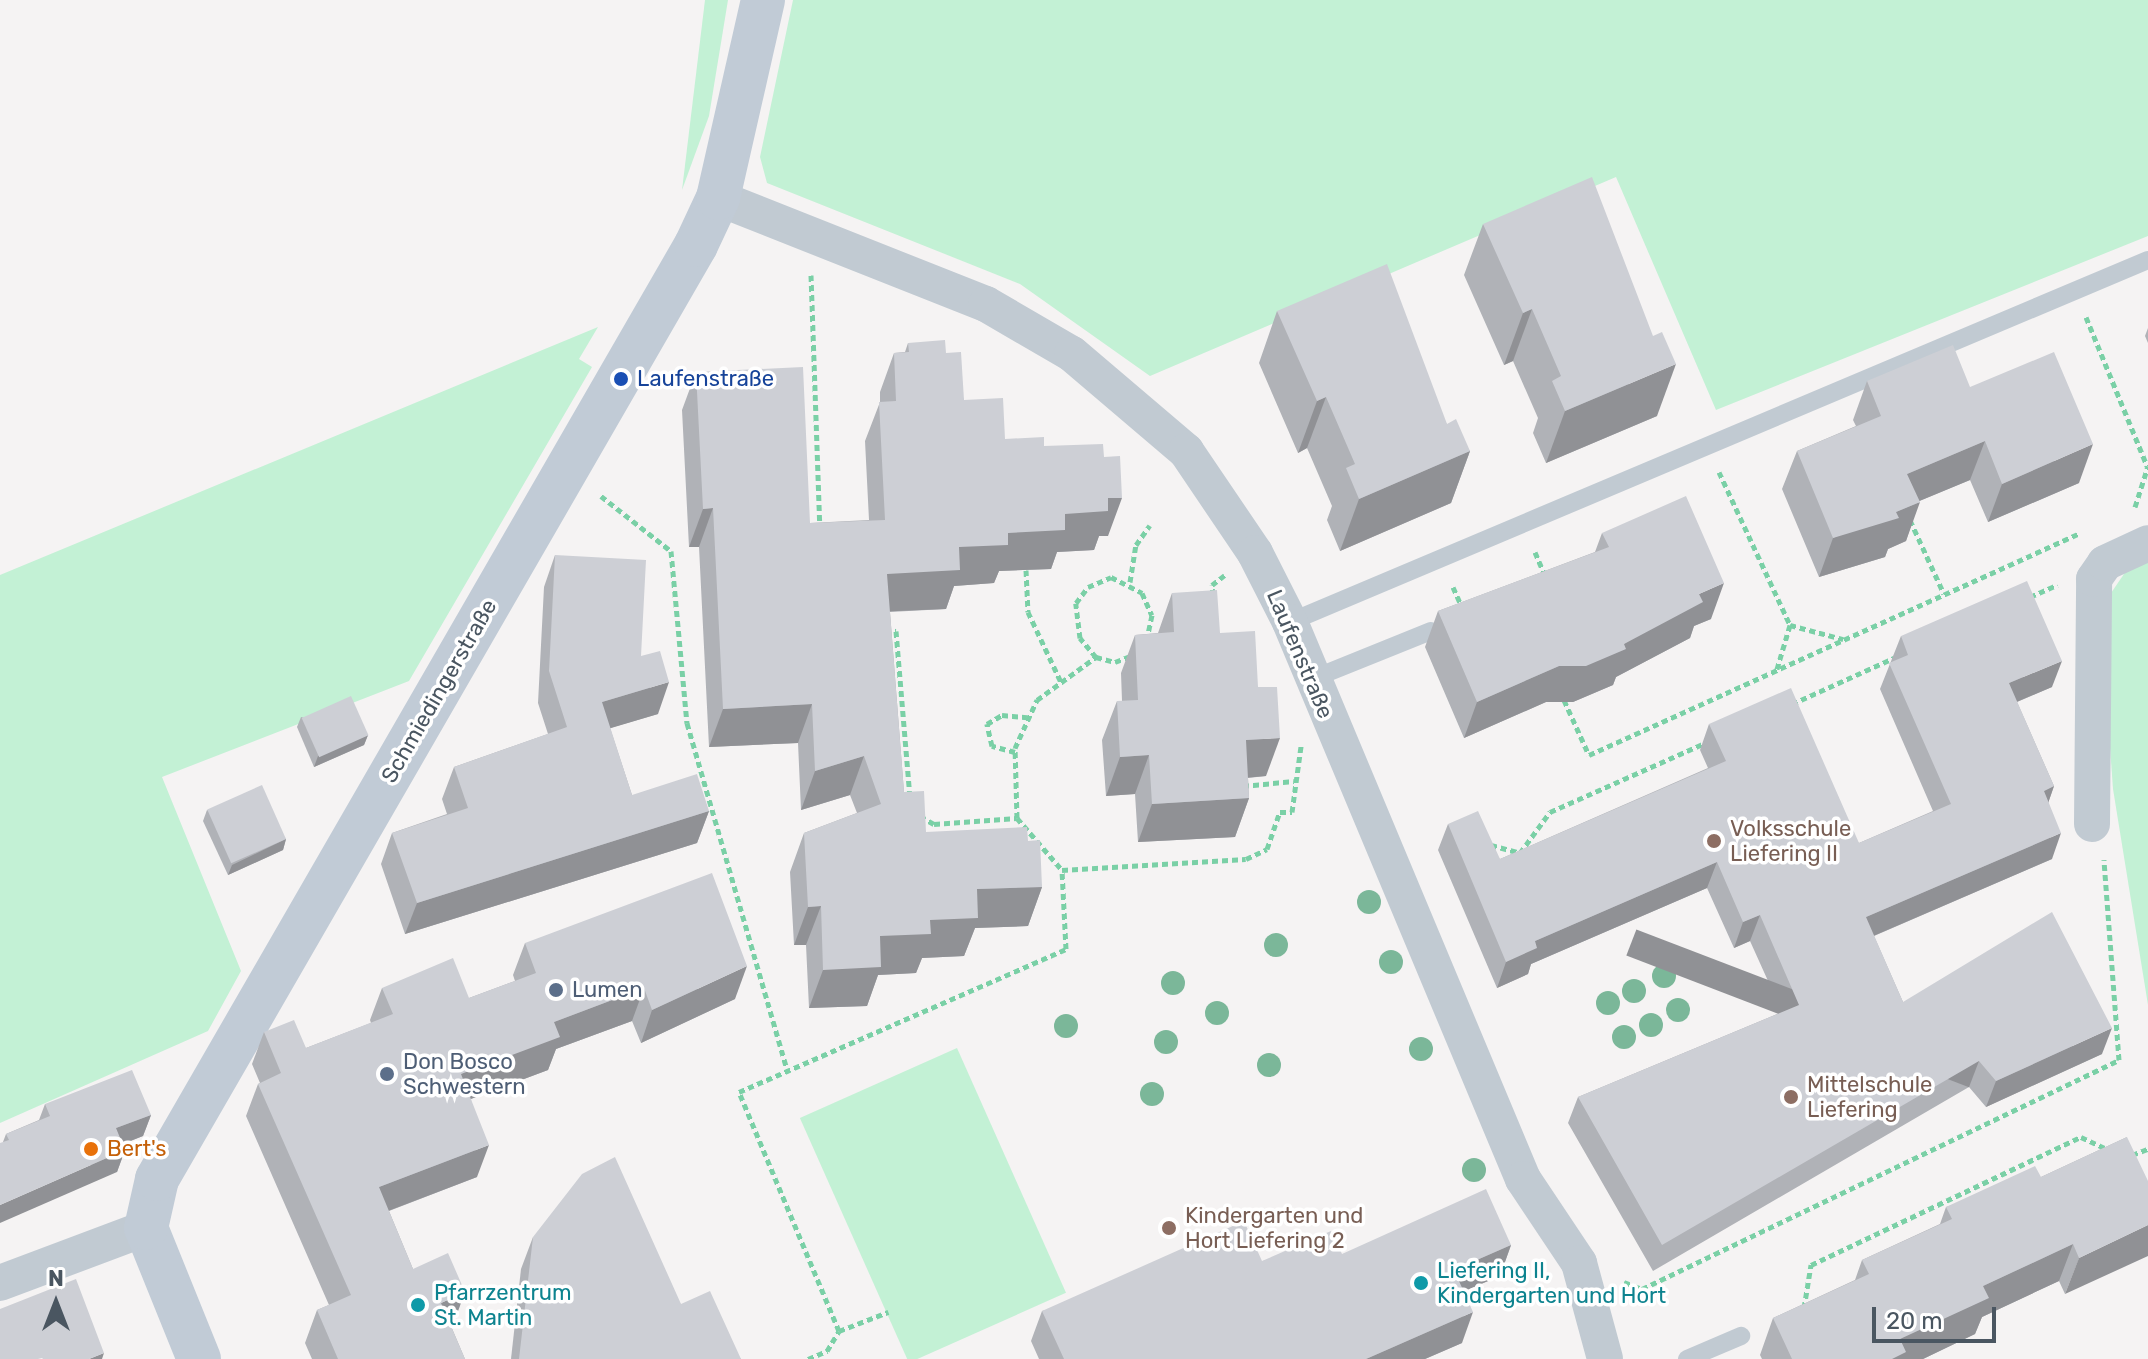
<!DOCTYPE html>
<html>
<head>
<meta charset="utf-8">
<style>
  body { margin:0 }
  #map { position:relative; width:2148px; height:1359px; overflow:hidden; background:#f5f3f3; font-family:Rubik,sans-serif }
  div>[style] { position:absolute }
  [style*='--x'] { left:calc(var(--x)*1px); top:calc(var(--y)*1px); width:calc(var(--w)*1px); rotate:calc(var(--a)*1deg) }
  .green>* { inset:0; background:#c3f1d5; transform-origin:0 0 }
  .path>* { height:5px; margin-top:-2.5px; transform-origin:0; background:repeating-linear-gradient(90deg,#7ad0a6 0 6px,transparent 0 10px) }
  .lane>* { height:18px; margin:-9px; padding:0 9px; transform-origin:9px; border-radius:9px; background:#c1cad2 }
  .street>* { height:36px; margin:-18px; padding:0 18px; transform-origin:18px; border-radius:18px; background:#c1cad2 }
  .secondary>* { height:44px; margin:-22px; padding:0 22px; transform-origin:22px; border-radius:22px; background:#c1cbd6 }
  .trees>* { width:24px; height:24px; margin:-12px; border-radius:50%; background:#7bb799 }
  .wall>* { inset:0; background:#b0b2b7 }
  .shaded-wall>* { inset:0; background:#909195; transform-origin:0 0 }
  .building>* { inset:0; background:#cdcfd5; transform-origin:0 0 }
  .dots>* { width:22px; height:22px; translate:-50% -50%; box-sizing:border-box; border:4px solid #fff; border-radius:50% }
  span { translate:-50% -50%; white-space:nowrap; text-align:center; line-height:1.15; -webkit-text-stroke:7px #fff; paint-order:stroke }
  .transit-label { font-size:22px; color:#164399 }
  .left { translate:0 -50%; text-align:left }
  .street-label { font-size:22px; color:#4a5661 }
  .education-label { font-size:22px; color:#785e54 }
  .service-label { font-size:22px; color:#4e5e75 }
  .food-label { font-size:22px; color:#c56008 }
  .culture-label { font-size:22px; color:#0d838f }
  .north { position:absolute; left:16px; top:1263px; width:80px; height:80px; -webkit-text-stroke:6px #fff; paint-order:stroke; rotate:0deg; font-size:22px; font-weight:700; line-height:32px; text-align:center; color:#4a5661 }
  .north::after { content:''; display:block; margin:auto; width:28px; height:36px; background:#4a5661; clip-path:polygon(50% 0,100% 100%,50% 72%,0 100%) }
  .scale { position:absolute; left:1872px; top:1307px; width:124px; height:36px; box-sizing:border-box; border:4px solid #4a5661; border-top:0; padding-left:10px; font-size:24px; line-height:28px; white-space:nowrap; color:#4a5661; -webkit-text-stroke:6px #fff; paint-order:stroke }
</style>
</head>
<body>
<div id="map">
  <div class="green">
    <i style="clip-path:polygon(705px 0,728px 0,709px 116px,682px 190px)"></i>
    <i style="clip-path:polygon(793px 0,2148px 0,2148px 236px,1716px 410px,1616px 177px,1150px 376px,1020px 284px,767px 183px,760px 157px)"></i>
    <i style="clip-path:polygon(598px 327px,579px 359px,592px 367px,409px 681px,162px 777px,241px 971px,208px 1031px,0 1123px,0 575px)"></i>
    <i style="clip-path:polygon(2148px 561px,2148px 1005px,2113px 789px,2105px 677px,2109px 596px,2126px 571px)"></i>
    <i style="left:957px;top:1048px;width:268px;height:172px;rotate:66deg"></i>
  </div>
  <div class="path">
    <i style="--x:811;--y:275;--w:254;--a:88"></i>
    <i style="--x:2086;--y:317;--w:161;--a:67.7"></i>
    <i style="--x:1719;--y:472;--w:169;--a:65.1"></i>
    <i style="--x:1790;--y:625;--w:46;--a:106.5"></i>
    <i style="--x:601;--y:496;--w:89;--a:38.2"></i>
    <i style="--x:671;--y:551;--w:173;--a:84.7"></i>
    <i style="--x:687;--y:723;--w:364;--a:73.9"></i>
    <i style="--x:2135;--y:507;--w:43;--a:-72.4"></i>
    <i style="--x:1910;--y:520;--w:81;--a:65.3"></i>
    <i style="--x:1535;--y:552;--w:25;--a:67"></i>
    <i style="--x:1026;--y:570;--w:42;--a:87.3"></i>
    <i style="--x:1028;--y:612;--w:77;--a:64.8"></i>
    <i style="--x:1130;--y:582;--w:37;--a:-81"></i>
    <i style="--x:1136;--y:545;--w:24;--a:-55"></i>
    <i style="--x:1453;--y:587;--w:22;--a:66"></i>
    <i style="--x:1213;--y:595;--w:10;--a:-96"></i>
    <i style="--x:1212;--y:585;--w:16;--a:-38"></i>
    <i style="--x:2030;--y:597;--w:30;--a:-24"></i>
    <i style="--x:1790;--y:625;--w:55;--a:14.8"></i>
    <i style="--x:885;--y:630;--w:11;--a:5"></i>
    <i style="--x:896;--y:631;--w:167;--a:85.2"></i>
    <i style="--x:1096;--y:657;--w:25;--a:-130"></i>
    <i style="--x:1080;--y:638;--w:35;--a:-97"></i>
    <i style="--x:1076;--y:603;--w:20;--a:-53"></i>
    <i style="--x:1088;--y:587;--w:25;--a:-23"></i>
    <i style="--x:1111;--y:577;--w:35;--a:27"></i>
    <i style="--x:1142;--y:593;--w:24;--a:66"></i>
    <i style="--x:1152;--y:615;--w:25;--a:102"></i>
    <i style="--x:1564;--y:700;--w:60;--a:65.6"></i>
    <i style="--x:1589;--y:755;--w:537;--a:-24.32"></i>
    <i style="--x:1792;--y:704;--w:114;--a:-24.3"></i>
    <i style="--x:1015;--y:752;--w:24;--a:-165"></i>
    <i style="--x:992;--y:746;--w:23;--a:-103"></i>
    <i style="--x:987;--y:724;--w:17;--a:-31"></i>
    <i style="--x:1002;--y:715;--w:25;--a:5"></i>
    <i style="--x:1243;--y:786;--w:51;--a:-5.6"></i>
    <i style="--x:920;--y:816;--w:16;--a:30"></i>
    <i style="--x:934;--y:824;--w:83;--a:-4.1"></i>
    <i style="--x:1017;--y:818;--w:69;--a:49.1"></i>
    <i style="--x:1062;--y:870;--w:184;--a:-3.4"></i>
    <i style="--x:1246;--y:859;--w:23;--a:-25"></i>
    <i style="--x:1267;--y:849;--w:39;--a:-71"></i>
    <i style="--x:1280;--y:812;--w:12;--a:0"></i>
    <i style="--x:1292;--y:812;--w:67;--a:-82.2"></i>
    <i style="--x:1017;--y:818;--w:70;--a:-91.6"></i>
    <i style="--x:1015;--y:748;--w:53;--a:-65.4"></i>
    <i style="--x:1037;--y:700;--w:73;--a:-36.1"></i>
    <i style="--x:1096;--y:657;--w:20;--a:15"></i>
    <i style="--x:1115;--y:662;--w:19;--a:-21"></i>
    <i style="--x:1491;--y:845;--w:30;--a:15"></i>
    <i style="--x:1520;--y:853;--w:51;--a:-53.8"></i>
    <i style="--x:1550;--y:812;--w:172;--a:-24"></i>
    <i style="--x:2132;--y:1155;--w:17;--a:-21"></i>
    <i style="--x:1624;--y:1282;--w:19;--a:21"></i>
    <i style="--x:1642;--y:1289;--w:529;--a:-25.64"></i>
    <i style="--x:2119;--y:1060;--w:201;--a:-94.3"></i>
    <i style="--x:1804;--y:1308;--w:44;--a:-80.8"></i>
    <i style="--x:1811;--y:1265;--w:299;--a:-25.4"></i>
    <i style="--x:2081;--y:1137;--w:31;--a:25"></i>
    <i style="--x:839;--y:1331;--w:53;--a:-21.2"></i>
    <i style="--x:808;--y:1359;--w:21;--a:-23"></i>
    <i style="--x:827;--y:1351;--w:23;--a:-59"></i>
    <i style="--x:839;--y:1331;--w:259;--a:-112.7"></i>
    <i style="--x:739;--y:1092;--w:357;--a:-23.6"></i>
    <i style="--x:1066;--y:949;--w:79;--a:-92.9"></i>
  </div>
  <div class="lane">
    <i style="--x:1290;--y:622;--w:931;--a:-22.88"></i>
    <i style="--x:1312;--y:679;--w:128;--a:-22"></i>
    <i style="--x:1687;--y:1359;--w:59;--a:-23.1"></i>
  </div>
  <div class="street">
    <i style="--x:718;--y:198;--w:288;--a:21.6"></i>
    <i style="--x:986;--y:304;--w:99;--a:30.2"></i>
    <i style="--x:1072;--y:354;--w:150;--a:40.4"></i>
    <i style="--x:1186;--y:451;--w:123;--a:55.9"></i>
    <i style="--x:1255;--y:553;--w:77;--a:63.1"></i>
    <i style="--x:1290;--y:622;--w:604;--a:67.3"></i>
    <i style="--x:1523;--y:1179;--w:101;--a:56.3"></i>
    <i style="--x:1579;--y:1263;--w:99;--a:74.8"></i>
    <i style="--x:2092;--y:824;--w:245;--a:-89.5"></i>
    <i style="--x:2094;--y:579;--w:19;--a:-55"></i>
    <i style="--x:2105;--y:563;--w:47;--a:-24.9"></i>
    <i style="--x:0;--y:1283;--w:156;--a:-20.6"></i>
  </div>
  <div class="secondary">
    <i style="--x:199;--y:1359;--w:141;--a:-112"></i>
    <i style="--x:146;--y:1228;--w:50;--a:-77.3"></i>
    <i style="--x:157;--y:1179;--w:1078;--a:-60.01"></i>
    <i style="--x:696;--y:245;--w:52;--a:-64.9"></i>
    <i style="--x:718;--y:198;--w:203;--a:-77.2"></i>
  </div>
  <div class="trees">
    <i style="left:1369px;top:902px"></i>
    <i style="left:1276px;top:945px"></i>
    <i style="left:1391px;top:962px"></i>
    <i style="left:1664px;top:976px"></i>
    <i style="left:1173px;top:983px"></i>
    <i style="left:1634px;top:991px"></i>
    <i style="left:1608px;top:1003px"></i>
    <i style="left:1678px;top:1010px"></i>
    <i style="left:1217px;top:1013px"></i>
    <i style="left:1651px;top:1025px"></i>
    <i style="left:1066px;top:1026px"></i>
    <i style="left:1624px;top:1037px"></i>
    <i style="left:1166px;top:1042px"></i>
    <i style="left:1421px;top:1049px"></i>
    <i style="left:1269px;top:1065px"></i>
    <i style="left:1152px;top:1094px"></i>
    <i style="left:1474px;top:1170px"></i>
  </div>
  <div class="wall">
    <i style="clip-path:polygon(1483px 224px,1657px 416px,1546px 463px,1533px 433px,1538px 418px,1513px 361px,1504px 365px,1464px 275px)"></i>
    <i style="clip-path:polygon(1277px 311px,1447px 424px,1470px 451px,1451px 503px,1340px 551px,1327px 520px,1332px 506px,1307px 448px,1298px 453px,1259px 363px)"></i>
    <i style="clip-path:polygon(2148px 328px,2148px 343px,2145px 336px)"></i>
    <i style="clip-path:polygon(908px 343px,946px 353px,964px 400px,1005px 439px,1044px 446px,1108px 536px,1099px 536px,1094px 550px,1057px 552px,1051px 569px,999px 571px,994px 583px,954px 586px,946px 609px,890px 612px,904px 792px,926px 832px,1028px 841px,1042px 887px,1028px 926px,975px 928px,964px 956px,922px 958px,916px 973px,878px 975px,867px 1006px,809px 1008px,806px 945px,794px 945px,790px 872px,804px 833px,857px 813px,850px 795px,801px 810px,798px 743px,709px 747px,699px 547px,689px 547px,682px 410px,696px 372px,810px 523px,869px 520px,865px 441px,880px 402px,880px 392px,894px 353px,905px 352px)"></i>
    <i style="clip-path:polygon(1867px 381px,1970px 387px,2079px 483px,1988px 522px,1970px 480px,1919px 501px,1906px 541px,1888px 549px,1885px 557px,1819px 577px,1782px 489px,1797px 451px,1856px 426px,1853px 420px)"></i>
    <i style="clip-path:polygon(1602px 533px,1711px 619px,1694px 626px,1690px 638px,1616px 677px,1613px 685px,1573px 702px,1546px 702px,1464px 738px,1425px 647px,1438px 611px,1595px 552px)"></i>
    <i style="clip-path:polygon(555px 555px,641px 656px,658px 714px,610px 728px,632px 795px,709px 811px,697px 843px,405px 934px,381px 864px,392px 833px,447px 814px,442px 799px,454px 767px,548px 734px,538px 703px,544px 587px)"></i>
    <i style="clip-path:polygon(1172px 593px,1220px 633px,1258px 687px,1266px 776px,1248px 778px,1249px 798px,1235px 837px,1138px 842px,1135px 794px,1106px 796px,1102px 740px,1117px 701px,1122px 701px,1121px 673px,1135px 635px,1158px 633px)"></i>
    <i style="clip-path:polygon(1901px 636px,2052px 687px,2017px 702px,2054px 786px,2048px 803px,2052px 859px,1874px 936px,1903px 1002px,2102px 1054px,1986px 1107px,1969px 1087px,1653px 1271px,1568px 1123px,1578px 1097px,1782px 1012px,1750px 941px,1734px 948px,1707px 888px,1531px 964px,1528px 974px,1497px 988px,1438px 850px,1448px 824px,1500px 859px,1708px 768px,1700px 750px,1709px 724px,1859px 843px,1933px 811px,1880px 689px)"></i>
    <i style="clip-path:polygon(301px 717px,368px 735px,364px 745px,314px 767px,297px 727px)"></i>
    <i style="clip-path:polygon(207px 810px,286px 839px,283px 850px,228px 875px,203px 821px)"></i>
    <i style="clip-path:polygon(525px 943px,735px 999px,641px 1043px,632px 1021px,556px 1049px,548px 1070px,471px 1099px,477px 1177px,389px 1211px,413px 1269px,453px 1325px,451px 1326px,465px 1359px,312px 1359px,305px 1343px,317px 1310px,329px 1305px,246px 1116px,258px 1084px,260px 1083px,252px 1064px,264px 1032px,306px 1048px,371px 1023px,370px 1020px,382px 988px,469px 998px,515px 981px,513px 975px)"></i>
    <i style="clip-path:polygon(45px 1104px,151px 1115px,143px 1136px,122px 1144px,125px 1150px,117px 1172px,3px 1142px,6px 1134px,39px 1120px)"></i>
    <i style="clip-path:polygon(2127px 1137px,2065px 1294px,2059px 1281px,1982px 1317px,1975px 1334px,1923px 1359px,1762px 1359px,1760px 1355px,1773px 1318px,1855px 1280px,1862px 1260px,1940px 1224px,1946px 1207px,2041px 1177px)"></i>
    <i style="clip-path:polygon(533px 1237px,681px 1304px,741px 1359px,511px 1359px,521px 1269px)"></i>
    <i style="clip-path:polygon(1511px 1245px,1500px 1276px,1464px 1291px,1462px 1343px,1425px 1359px,1039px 1359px,1031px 1341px,1042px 1311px,1262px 1261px,1342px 1254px)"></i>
  </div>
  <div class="shaded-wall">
    <i style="clip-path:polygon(1532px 309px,1513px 361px,1504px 365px,1523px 313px)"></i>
    <i style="clip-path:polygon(1676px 364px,1657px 416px,1546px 463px,1565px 411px)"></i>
    <i style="clip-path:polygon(1326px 397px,1307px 448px,1298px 453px,1317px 401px)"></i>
    <i style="clip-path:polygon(1985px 441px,1970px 480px,1893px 512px,1907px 474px)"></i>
    <i style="clip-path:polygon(2093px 444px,2079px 483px,1988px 522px,2002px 484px)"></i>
    <i style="clip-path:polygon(1470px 451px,1451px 503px,1340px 551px,1359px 499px)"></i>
    <i style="clip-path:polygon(1108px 498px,1122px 498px,1108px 536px,1099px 536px,1094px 550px,1057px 552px,1051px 569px,999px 571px,994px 583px,954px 586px,946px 609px,873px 612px,887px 574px,959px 547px,1008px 533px)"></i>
    <i style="clip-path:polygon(1920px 502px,1906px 541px,1888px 549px,1885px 557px,1819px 577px,1833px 538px)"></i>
    <i style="clip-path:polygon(713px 508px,699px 547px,689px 547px,703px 509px)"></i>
    <i style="clip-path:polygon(1724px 583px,1711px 619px,1694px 626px,1690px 638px,1616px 677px,1613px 685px,1573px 702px,1546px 702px,1464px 738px,1477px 702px,1559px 666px,1624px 644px,1699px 594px)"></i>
    <i style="clip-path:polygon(2062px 661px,2052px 687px,2000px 709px,2009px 683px)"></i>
    <i style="clip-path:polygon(669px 682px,658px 714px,591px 734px,602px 702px)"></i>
    <i style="clip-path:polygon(812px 704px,798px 743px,709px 747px,723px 709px)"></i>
    <i style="clip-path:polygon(368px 735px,364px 745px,314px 767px,318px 756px)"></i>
    <i style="clip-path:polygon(1280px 738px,1266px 776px,1232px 779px,1246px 740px)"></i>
    <i style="clip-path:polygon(1149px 755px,1135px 794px,1106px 796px,1120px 757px)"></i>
    <i style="clip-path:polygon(864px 756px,850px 795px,801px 810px,815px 771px)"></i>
    <i style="clip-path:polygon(2054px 786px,2045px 812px,2044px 791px)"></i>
    <i style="clip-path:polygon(1249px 798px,1235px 837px,1138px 842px,1152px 804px)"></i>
    <i style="clip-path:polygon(709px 811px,697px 843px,405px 934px,417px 903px)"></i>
    <i style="clip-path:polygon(2061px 833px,2052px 859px,1857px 943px,1866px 917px)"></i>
    <i style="clip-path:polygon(286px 839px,283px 850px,228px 875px,232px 865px)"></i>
    <i style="clip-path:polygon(1717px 862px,1707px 888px,1531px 964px,1528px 974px,1497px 988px,1506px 962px,1535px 941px)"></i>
    <i style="clip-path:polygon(1042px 887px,1028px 926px,975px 928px,964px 956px,922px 958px,916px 973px,878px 975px,867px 1006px,809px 1008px,823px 970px,880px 936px,930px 920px,977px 889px)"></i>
    <i style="clip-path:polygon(821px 906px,806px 945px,794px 945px,808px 907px)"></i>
    <i style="clip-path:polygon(1760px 915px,1750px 941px,1734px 948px,1743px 922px)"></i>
    <i style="clip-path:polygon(747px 966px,735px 999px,641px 1043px,652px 1010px)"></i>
    <i style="clip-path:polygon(644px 988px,632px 1021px,556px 1049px,548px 1070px,449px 1107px,461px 1074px,554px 1022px)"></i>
    <i style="clip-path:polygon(2112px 1028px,2102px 1054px,1986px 1107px,1996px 1081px)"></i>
    <i style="left:1979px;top:1061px;width:28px;height:367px;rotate:111deg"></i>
    <i style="clip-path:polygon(151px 1115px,143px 1136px,108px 1150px,116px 1128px)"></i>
    <i style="clip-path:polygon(489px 1145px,477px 1177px,367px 1219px,379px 1187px)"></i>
    <i style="clip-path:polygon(125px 1150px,117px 1172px,0 1223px,0 1205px)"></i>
    <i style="clip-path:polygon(2148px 1225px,2148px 1256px,2065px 1294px,2079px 1258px)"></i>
    <i style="clip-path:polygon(2073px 1244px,2059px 1281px,1982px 1317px,1975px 1334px,1923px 1359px,1892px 1359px,1900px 1339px,1983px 1286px)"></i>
    <i style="clip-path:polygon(1511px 1245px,1500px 1276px,1443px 1300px,1454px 1270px)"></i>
    <i style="clip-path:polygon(465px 1292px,453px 1325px,429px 1335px,441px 1303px)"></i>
    <i style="clip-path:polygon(1473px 1312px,1462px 1343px,1425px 1359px,1366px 1359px)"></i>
    <i style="clip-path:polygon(104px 1353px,102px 1359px,89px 1359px)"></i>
  </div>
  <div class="building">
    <i style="clip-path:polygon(1592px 177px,1653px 336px,1662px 332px,1676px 364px,1565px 411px,1552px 381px,1561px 376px,1532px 309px,1523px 313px,1483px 224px)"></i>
    <i style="clip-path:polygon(1387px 264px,1447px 424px,1456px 419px,1470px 451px,1359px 499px,1346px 468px,1355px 464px,1326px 397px,1317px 401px,1277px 311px)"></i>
    <i style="clip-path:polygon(945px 340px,946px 353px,961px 352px,964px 400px,1003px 398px,1005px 439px,1044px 437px,1044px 446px,1103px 444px,1104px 457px,1120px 456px,1122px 498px,1108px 498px,1108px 511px,1065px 514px,1065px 530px,1008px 533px,1008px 545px,959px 547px,960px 570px,887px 574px,904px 792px,924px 791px,926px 832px,1027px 827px,1028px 841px,1040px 840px,1042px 887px,977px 889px,978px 918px,930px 920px,931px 934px,880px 936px,881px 967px,823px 970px,821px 906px,808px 907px,804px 833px,881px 804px,864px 756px,815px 771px,812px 704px,723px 709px,713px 508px,703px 509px,696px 372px,803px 367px,810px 523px,885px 520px,879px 402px,896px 401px,894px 353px,909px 352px,908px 343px)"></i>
    <i style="clip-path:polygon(1953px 345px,1970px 387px,2054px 352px,2093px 444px,2002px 484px,1985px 441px,1907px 474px,1920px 502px,1896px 512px,1899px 518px,1833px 538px,1797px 451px,1881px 416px,1867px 381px)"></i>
    <i style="clip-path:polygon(1686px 496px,1724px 583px,1699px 594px,1703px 602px,1624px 644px,1626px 649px,1586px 666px,1559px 666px,1477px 702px,1438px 611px,1609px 547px,1602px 533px)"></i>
    <i style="clip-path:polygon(555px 555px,646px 560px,641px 656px,660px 651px,669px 682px,602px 702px,632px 795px,697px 774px,709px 811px,417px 903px,392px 833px,468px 808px,454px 767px,567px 727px,549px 671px)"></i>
    <i style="clip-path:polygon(2027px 581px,2062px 661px,2009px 683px,2054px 786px,2044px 791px,2061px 833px,1866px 917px,1903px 1002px,2052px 912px,2112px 1028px,1996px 1081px,1979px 1061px,1662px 1245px,1578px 1097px,1799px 1005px,1760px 915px,1743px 922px,1717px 862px,1535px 941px,1537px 948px,1506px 962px,1448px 824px,1478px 811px,1500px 859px,1726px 761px,1709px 724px,1791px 688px,1859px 843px,1951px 804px,1889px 663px,1908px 655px,1901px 636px)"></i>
    <i style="clip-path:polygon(1217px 590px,1220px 633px,1255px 631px,1258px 687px,1277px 687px,1280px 738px,1246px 740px,1249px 798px,1152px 804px,1149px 755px,1120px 757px,1117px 701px,1138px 700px,1135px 635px,1174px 632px,1172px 593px)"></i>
    <i style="left:351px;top:696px;width:43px;height:54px;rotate:66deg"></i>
    <i style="left:262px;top:785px;width:59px;height:60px;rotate:66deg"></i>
    <i style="clip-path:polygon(712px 873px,747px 966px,652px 1010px,644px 988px,554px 1022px,560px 1037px,461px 1074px,489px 1145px,379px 1187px,413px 1269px,448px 1253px,465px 1292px,441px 1303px,465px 1359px,338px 1359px,317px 1310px,351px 1295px,258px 1084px,281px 1073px,264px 1032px,294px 1020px,306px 1048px,393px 1014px,382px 988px,453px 958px,469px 998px,536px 973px,525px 943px)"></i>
    <i style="clip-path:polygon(132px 1070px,151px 1115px,116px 1128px,125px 1150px,0 1205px,0 1143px,9px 1140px,6px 1134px,50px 1116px,45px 1104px)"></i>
    <i style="clip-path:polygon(2127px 1137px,2148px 1181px,2148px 1225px,2079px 1258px,2073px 1244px,1983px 1286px,1989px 1298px,1900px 1339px,1906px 1352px,1892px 1359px,1792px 1359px,1773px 1318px,1869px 1274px,1862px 1260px,1952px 1219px,1946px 1207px,2035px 1166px,2041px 1177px)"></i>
    <i style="clip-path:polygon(615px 1157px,681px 1304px,710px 1291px,741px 1359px,519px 1359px,533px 1237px,582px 1174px)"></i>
    <i style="clip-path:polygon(1486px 1189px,1511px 1245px,1454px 1270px,1473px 1312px,1366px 1359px,1064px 1359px,1042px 1311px,1244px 1221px,1262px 1261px,1331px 1231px,1342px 1254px)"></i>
    <i style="clip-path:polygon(76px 1279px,104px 1353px,89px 1359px,43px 1359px,42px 1358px,38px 1359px,0 1359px,0 1309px)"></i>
  </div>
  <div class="dots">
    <i style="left:621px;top:379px;background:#1a4fb4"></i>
    <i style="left:1714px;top:841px;background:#8d6e63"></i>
    <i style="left:556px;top:990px;background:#5c6f8a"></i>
    <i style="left:387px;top:1074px;background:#5c6f8a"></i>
    <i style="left:1791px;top:1097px;background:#8d6e63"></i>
    <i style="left:91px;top:1149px;background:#e8710a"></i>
    <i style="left:1169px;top:1228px;background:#8d6e63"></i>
    <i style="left:1421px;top:1283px;background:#0f9aa8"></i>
    <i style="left:418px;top:1305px;background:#0f9aa8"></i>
  </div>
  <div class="transit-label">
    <span class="left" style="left:637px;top:379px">Laufenstraße</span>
  </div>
  <div class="street-label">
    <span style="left:1300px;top:654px;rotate:67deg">Laufenstraße</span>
    <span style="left:439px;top:691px;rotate:-60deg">Schmiedingerstraße</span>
  </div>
  <div class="education-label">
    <span class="left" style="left:1730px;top:841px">Volksschule<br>Liefering II</span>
    <span class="left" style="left:1807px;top:1097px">Mittelschule<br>Liefering</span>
    <span class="left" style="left:1185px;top:1228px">Kindergarten und<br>Hort Liefering 2</span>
  </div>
  <div class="service-label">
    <span class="left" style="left:572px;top:990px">Lumen</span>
    <span class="left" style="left:403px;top:1074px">Don Bosco<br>Schwestern</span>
  </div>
  <div class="food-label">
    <span class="left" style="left:107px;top:1149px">Bert's</span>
  </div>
  <div class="culture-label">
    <span class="left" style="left:1437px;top:1283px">Liefering II,<br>Kindergarten und Hort</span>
    <span class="left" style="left:434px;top:1305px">Pfarrzentrum<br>St. Martin</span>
  </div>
  <div class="north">N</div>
  <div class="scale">20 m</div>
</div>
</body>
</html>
